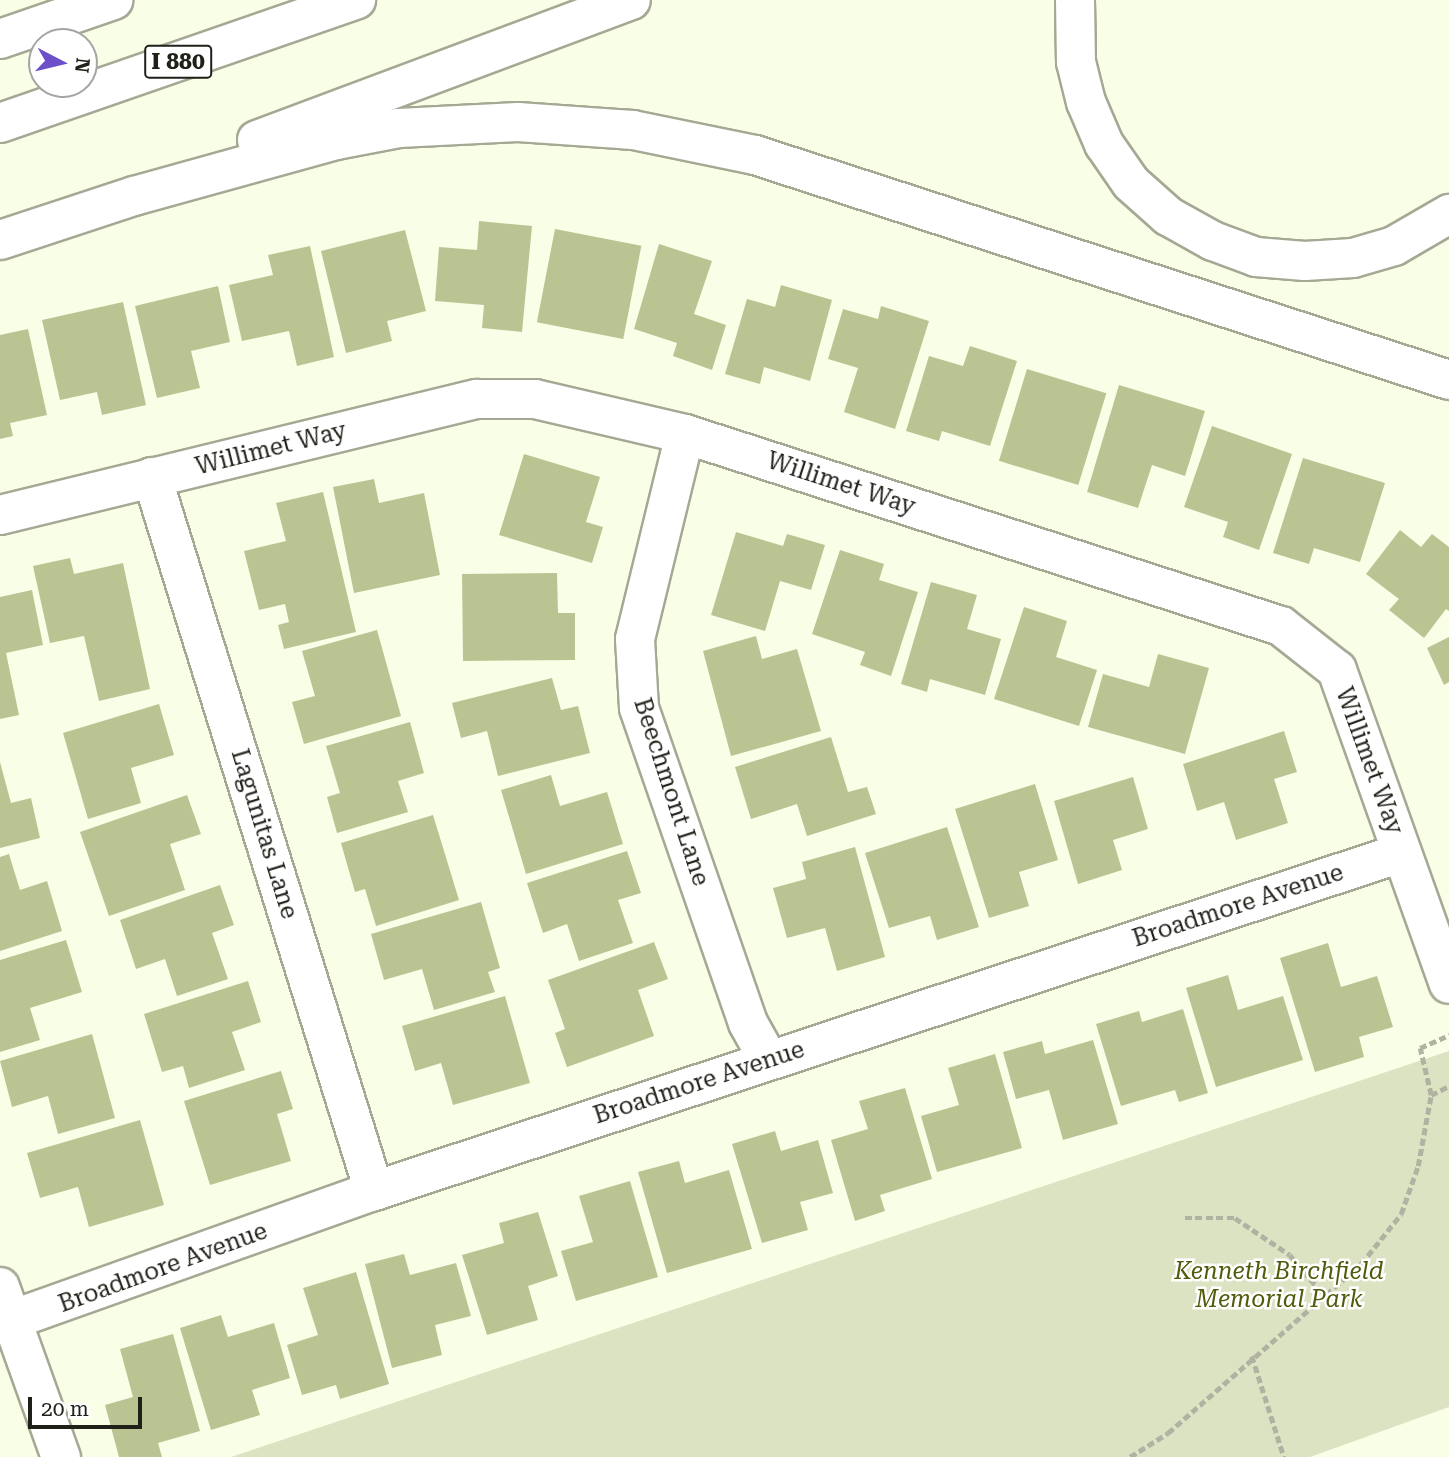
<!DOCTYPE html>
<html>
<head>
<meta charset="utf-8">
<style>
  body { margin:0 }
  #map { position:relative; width:1449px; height:1457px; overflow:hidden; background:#f9fee7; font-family:"Roboto Serif",serif }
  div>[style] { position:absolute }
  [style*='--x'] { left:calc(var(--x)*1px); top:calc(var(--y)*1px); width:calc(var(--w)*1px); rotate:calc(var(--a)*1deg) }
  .green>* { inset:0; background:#dce3c2 }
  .building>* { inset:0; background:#bac492; transform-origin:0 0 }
  .path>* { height:4.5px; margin-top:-2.25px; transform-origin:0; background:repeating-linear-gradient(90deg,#b0b3a1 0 7px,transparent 0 10.5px) }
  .roads { filter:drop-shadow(2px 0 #a5a994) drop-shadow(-2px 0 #a5a994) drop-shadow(0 2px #a5a994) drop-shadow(0 -2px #a5a994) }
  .minor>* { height:38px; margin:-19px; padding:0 19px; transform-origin:19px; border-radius:19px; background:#fff }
  .highway>* { height:38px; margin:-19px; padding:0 19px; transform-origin:19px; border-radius:19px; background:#fff }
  span { translate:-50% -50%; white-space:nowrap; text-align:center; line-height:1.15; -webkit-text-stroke:5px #fff; paint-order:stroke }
  .shield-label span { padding:2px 5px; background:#fff; border:2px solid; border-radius:5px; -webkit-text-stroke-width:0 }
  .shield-label { font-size:23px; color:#1f2018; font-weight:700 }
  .street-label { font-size:24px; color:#1f2018 }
  .park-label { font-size:24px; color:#515b0b; font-style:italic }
  .north { position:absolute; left:28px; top:28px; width:70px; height:70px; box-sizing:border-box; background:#fff; border:2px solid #a5a6a3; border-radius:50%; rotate:97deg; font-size:19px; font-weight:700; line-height:28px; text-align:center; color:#1f2018 }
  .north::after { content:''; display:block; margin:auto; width:24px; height:32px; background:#6b50c9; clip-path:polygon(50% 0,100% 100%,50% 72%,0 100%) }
  .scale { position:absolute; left:28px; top:1397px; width:114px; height:32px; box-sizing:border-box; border:4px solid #1f2018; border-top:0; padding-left:9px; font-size:21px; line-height:24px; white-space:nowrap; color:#1f2018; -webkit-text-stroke:5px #fff; paint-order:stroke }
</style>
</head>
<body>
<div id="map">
  <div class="green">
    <i style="clip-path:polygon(1449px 1051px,1449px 1407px,1310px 1457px,231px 1457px)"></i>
  </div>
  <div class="building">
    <i style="clip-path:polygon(479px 221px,532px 226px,522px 332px,482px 328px,484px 305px,435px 301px,439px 247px,477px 250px)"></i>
    <i style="left:555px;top:229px;width:88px;height:95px;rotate:11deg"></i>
    <i style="clip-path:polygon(405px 230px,426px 311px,387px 321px,392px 341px,346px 353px,321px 251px)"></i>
    <i style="clip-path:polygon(659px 244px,712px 261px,694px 314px,726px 325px,712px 370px,673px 356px,677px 343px,634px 329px)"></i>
    <i style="clip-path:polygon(310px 246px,334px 357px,297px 366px,289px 331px,242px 341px,229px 285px,273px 275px,268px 255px)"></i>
    <i style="clip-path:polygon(781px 285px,832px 300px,810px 381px,764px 367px,760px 384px,725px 374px,747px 299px,775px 307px)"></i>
    <i style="clip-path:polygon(218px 286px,230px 342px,191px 351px,200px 388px,157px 398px,135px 306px)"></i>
    <i style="clip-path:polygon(123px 302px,146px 405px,102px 415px,97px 392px,60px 400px,42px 320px)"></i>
    <i style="clip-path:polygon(881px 306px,929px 321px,895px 429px,844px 412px,858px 368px,828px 359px,843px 309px,878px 319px)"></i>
    <i style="clip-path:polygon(28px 329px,47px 415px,10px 423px,13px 436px,0 439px,0 335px)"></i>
    <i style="clip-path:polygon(970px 346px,1017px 361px,990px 446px,942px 431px,939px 441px,906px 431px,929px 356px,963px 366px)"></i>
    <i style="left:1027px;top:369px;width:83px;height:96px;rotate:17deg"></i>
    <i style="clip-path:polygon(1119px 385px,1205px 411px,1185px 476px,1152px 465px,1138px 508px,1087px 492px)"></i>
    <i style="clip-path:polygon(1212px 426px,1292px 454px,1259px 550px,1223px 537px,1228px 522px,1184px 507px)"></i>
    <i style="clip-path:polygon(524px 454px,600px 477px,586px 522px,603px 527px,592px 563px,499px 535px)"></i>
    <i style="clip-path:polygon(1303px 458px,1385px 483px,1360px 562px,1314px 548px,1309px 564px,1273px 553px)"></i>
    <i style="clip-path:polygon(374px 479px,379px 503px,424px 493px,440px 575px,354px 593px,333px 487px)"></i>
    <i style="clip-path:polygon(323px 492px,356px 632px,284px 649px,278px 625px,289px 622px,285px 604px,259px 610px,244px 551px,286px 541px,276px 503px)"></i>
    <i style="clip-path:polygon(1400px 530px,1421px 547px,1432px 534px,1449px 547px,1449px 611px,1446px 609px,1424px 638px,1389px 610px,1399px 599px,1366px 574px)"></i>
    <i style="clip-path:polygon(736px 532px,783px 546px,787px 534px,825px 545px,811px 590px,780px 581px,765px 631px,711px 615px)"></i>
    <i style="clip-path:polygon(840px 550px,884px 564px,879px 580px,918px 592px,891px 676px,860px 665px,865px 652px,812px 634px)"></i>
    <i style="clip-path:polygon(70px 558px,74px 574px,123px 563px,150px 689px,99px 701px,84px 636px,50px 643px,33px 566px)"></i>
    <i style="clip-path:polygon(557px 573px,558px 613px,575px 613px,575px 660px,463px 661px,462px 574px)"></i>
    <i style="clip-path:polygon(931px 582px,977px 595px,967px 629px,1001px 639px,985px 695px,930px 679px,927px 692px,901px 684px)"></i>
    <i style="clip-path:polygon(32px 590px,43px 645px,6px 653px,19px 715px,0 719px,0 597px)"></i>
    <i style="clip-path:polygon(1024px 607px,1067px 621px,1056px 657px,1097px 670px,1079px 726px,994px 699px)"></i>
    <i style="clip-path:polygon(377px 630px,401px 716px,304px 744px,292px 702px,315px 696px,302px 651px)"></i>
    <i style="clip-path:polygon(756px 636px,762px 659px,797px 649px,821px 731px,731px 756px,703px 651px)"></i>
    <i style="clip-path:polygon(1449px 637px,1449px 682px,1444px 685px,1427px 648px)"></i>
    <i style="clip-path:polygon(1158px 654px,1209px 668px,1185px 754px,1088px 727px,1103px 674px,1149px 687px)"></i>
    <i style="clip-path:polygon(552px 678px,561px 710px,578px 706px,590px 753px,498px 776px,487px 731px,461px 738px,452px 703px)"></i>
    <i style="clip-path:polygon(159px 704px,174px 755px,131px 768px,141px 803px,88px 819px,63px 733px)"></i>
    <i style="clip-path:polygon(410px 722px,424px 773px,398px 781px,408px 812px,337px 833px,327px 797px,340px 793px,326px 746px)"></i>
    <i style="clip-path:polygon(1284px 731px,1297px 772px,1274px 779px,1288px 823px,1236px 840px,1224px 802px,1197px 811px,1183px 764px)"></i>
    <i style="clip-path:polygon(831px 737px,848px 792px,867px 787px,876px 814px,807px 836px,797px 804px,751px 819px,735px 767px)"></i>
    <i style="clip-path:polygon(0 762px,11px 803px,31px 798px,40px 838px,0 848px)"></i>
    <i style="clip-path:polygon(551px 775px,560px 806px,607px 792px,623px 844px,526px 874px,501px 790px)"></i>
    <i style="clip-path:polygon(1133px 777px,1148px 829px,1113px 840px,1122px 870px,1078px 884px,1054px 801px)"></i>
    <i style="clip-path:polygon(1035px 784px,1058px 860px,1019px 872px,1029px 906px,989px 918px,955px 809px)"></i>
    <i style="clip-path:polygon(187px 795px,201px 834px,170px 844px,185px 890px,109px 916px,80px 832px)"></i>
    <i style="clip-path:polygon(433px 815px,459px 900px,376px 926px,365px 889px,355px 892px,341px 843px)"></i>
    <i style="clip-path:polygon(947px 827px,979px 927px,937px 940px,930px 916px,889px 928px,865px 853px)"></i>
    <i style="clip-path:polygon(855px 847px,885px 957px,837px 971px,825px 928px,787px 938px,773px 888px,806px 879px,802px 862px)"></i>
    <i style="clip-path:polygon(627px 851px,641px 893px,618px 900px,633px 943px,579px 961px,567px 924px,543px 933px,527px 883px)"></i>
    <i style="clip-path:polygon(9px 854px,20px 890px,47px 881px,62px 931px,0 951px,0 857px)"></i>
    <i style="clip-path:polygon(220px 885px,234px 925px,212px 933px,228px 979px,177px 996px,165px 959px,136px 969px,120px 920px)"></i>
    <i style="clip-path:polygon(481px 902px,500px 968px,488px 972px,495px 992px,434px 1010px,422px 969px,384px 980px,371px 934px)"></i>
    <i style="clip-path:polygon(66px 940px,82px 992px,30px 1008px,40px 1040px,0 1052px,0 960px)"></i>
    <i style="clip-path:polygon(654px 942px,668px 979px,638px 990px,654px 1036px,567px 1067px,555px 1033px,565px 1029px,548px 980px)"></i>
    <i style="clip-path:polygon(1328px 943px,1341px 987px,1377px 976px,1393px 1027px,1359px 1037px,1364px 1057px,1315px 1072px,1280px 958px)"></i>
    <i style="clip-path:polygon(1228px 975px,1238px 1010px,1283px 996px,1303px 1060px,1216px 1087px,1186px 988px)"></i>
    <i style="clip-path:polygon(248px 981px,261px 1022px,232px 1032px,245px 1070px,189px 1088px,183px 1066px,162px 1072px,144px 1014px)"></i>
    <i style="clip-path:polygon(505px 996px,530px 1083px,453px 1105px,441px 1063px,415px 1071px,402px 1026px)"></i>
    <i style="clip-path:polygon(1183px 1009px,1208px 1093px,1179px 1102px,1175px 1090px,1121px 1106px,1096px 1024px,1139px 1011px,1142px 1022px)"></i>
    <i style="clip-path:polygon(92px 1034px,115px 1118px,58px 1134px,48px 1096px,12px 1107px,0 1061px)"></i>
    <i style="clip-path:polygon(1093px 1040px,1118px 1124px,1063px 1140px,1049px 1090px,1016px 1099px,1003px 1052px,1042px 1041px,1045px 1054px)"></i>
    <i style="clip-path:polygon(995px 1054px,1022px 1148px,937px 1172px,921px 1116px,959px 1105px,948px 1068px)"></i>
    <i style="clip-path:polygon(281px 1071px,293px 1109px,277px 1114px,291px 1161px,210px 1185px,184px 1101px)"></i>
    <i style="clip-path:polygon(905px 1088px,932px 1179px,880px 1195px,885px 1211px,855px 1221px,831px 1140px,868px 1129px,859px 1101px)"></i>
    <i style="clip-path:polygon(140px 1120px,164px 1205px,89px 1227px,78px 1187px,40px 1198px,27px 1153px)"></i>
    <i style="clip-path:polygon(775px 1131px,781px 1151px,818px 1140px,833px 1193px,800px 1202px,808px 1230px,762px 1243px,732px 1144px)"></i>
    <i style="clip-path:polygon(679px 1161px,685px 1183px,729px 1170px,752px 1249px,667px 1273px,638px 1172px)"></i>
    <i style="clip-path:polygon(630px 1181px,658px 1277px,576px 1301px,561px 1251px,593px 1242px,579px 1196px)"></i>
    <i style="clip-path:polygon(538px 1212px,558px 1276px,528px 1286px,538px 1320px,487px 1335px,462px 1255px,504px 1243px,499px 1223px)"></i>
    <i style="clip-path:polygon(404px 1254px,410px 1275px,456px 1263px,471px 1316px,435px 1325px,442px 1355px,392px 1368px,365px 1264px)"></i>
    <i style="clip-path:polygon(356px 1272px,389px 1384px,340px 1399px,336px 1385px,302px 1395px,287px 1345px,318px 1335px,303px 1288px)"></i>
    <i style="clip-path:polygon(221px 1315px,228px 1337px,274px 1323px,290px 1378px,252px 1390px,260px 1415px,211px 1430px,180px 1328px)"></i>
    <i style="clip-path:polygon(173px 1334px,200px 1431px,158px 1443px,162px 1457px,119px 1457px,105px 1405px,133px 1397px,120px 1349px)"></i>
  </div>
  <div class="path">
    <i style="--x:1431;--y:1095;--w:48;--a:-103.2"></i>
    <i style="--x:1420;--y:1048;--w:32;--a:-24"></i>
    <i style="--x:1185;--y:1218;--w:50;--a:0"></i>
    <i style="--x:1235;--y:1218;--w:66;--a:33.9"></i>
    <i style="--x:1290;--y:1255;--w:51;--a:49.8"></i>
    <i style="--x:1252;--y:1356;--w:106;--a:72.4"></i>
    <i style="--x:1130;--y:1457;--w:45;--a:-32.3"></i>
    <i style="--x:1168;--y:1433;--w:257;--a:-41.2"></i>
    <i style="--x:1361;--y:1264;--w:64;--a:-51.3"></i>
    <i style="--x:1401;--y:1214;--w:51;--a:-70.5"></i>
    <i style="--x:1418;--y:1166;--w:72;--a:-79.6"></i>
    <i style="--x:1431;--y:1095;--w:20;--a:-27"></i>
  </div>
  <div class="roads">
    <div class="minor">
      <i style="--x:685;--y:434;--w:211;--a:103.7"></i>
      <i style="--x:635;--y:639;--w:69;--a:86.7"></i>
      <i style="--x:639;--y:708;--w:333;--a:70.9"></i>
      <i style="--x:748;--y:1023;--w:41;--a:60.9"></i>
      <i style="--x:152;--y:477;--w:748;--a:72.73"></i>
      <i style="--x:0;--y:515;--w:491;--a:-13.7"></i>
      <i style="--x:477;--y:399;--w:58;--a:0"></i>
      <i style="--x:535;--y:399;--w:154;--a:13.1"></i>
      <i style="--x:685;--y:434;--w:626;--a:17.86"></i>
      <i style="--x:1281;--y:626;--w:71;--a:38.2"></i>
      <i style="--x:1337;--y:670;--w:333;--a:70.4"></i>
      <i style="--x:0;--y:1287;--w:181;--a:70.3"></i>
      <i style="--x:0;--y:1324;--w:397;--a:-19.6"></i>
      <i style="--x:374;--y:1191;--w:1081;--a:-18.22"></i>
    </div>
    <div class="highway">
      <i style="--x:1075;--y:0;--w:62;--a:89.1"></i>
      <i style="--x:1076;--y:62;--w:41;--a:76"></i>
      <i style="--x:1086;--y:102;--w:46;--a:66.8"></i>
      <i style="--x:1104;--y:144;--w:47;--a:55.3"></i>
      <i style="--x:1131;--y:183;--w:50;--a:41.7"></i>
      <i style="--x:1168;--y:216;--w:51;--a:29.1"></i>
      <i style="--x:1213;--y:241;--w:46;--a:20.4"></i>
      <i style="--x:1256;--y:257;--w:49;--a:4.7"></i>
      <i style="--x:1305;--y:261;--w:48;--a:-3.6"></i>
      <i style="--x:1353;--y:258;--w:43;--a:-16.3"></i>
      <i style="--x:1394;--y:246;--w:64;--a:-30.2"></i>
      <i style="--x:0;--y:39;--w:120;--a:-19"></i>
      <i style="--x:0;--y:123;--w:377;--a:-19.1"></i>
      <i style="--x:257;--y:140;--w:399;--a:-20.5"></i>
      <i style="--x:0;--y:240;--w:141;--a:-18.2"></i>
      <i style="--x:134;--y:196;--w:210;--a:-15.5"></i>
      <i style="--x:336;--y:140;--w:64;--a:-10.8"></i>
      <i style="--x:399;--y:128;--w:119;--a:-2.9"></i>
      <i style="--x:518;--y:122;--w:115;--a:4"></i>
      <i style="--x:633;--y:130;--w:125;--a:11.6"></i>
      <i style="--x:755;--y:155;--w:730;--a:17.96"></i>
    </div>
  </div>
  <div class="shield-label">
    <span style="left:178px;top:62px">I 880</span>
  </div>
  <div class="street-label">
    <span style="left:271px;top:449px;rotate:-14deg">Willimet Way</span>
    <span style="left:841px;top:484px;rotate:18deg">Willimet Way</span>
    <span style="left:1369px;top:761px;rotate:70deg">Willimet Way</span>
    <span style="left:671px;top:792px;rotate:72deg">Beechmont Lane</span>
    <span style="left:264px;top:834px;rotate:73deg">Lagunitas Lane</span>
    <span style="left:1238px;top:906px;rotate:-18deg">Broadmore Avenue</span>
    <span style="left:699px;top:1083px;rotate:-18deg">Broadmore Avenue</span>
    <span style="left:163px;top:1268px;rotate:-20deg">Broadmore Avenue</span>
  </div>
  <div class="park-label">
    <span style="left:1279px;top:1286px">Kenneth Birchfield<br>Memorial Park</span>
  </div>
  <div class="north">N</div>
  <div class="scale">20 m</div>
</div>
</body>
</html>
